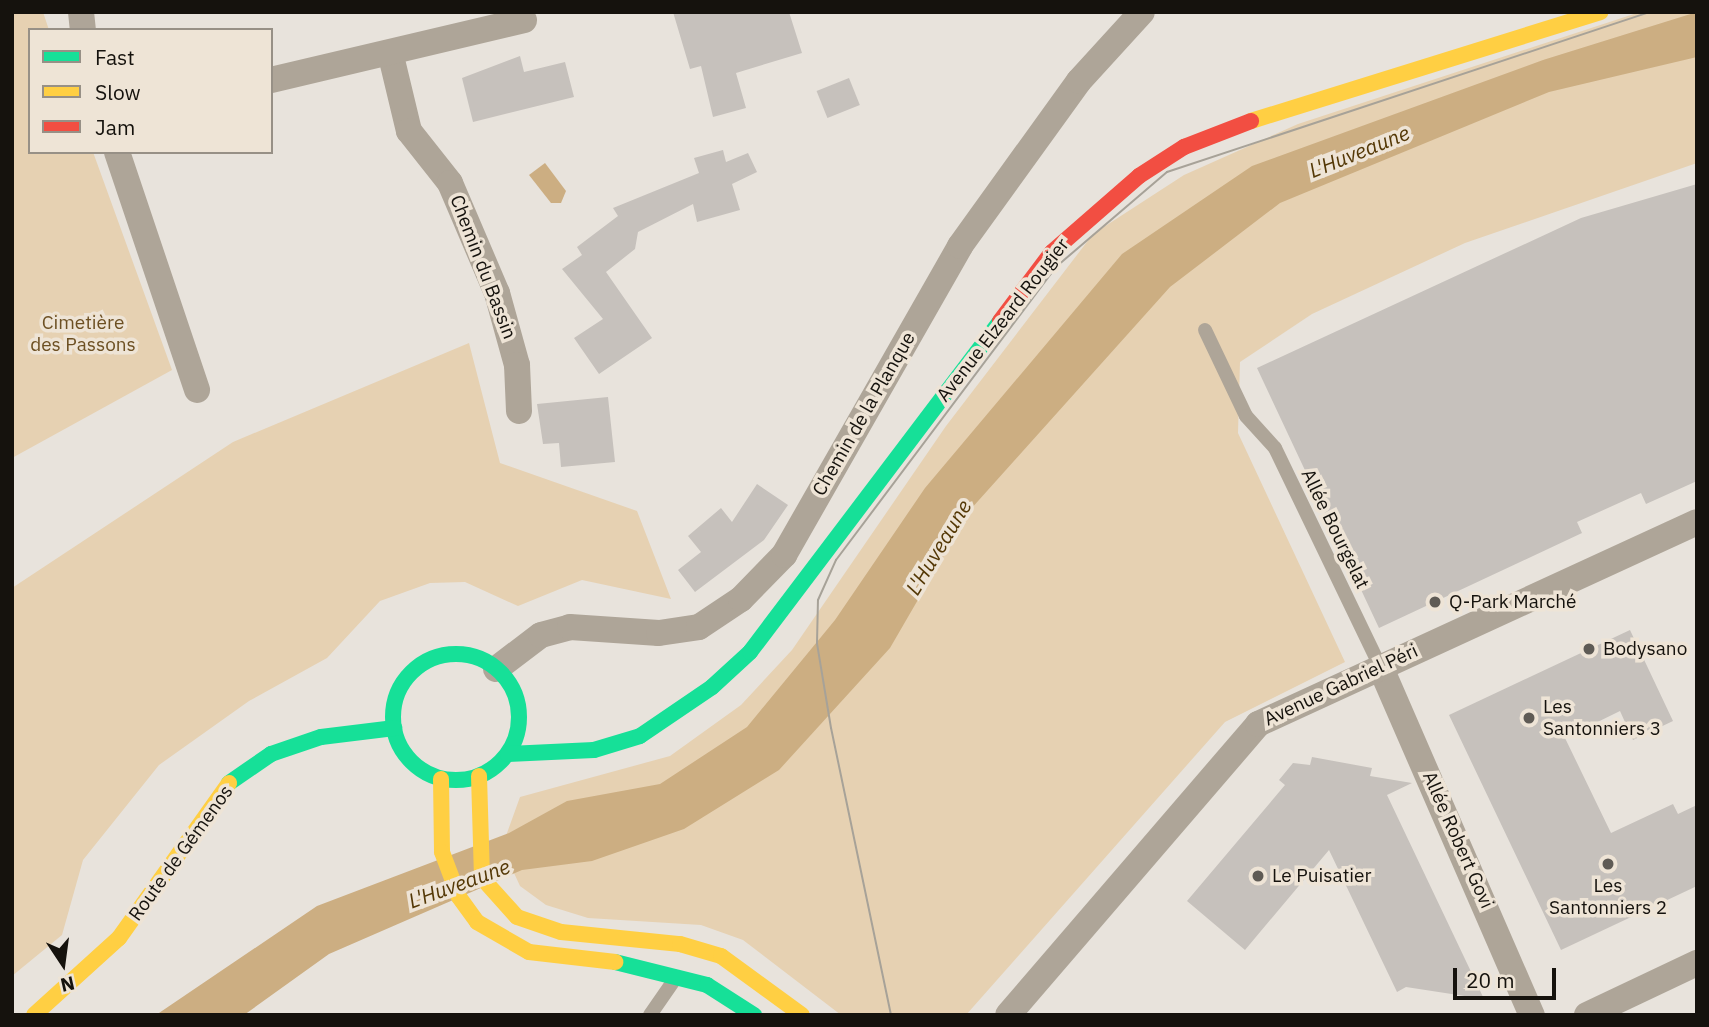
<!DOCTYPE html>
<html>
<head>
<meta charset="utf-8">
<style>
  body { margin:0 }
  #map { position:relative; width:1709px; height:1027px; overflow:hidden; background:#e8e3dc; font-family:"IBM Plex Sans",sans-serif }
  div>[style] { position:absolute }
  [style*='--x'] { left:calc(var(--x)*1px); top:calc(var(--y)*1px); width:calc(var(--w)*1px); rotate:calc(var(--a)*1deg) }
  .green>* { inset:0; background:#e6d1b2 }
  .water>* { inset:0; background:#ccae82 }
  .building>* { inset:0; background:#c6c1bc; transform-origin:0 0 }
  .lane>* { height:14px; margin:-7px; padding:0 7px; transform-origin:7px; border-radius:7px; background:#aea598 }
  .street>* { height:26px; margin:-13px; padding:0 13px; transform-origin:13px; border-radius:13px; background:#aea598 }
  .fast>* { height:16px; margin:-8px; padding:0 8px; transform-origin:8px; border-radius:8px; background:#16e098 }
  .fast>.ring { margin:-8px; padding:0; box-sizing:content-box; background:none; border:16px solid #16e098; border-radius:50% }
  .slow>* { height:16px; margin:-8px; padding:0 8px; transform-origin:8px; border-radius:8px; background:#ffcf43 }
  .jam>* { height:16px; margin:-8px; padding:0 8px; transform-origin:8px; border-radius:8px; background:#f24e42 }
  .tram>* { height:2px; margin:-1px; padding:0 1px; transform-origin:1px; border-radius:1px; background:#a7a298 }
  .dots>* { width:19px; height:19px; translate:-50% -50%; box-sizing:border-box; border:4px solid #eee4d6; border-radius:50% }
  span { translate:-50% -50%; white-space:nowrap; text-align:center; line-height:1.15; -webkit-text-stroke:7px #eee4d6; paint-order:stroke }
  .street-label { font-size:19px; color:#15120d }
  .park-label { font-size:19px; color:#6d5023 }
  .poi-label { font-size:19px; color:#15120d }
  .left { translate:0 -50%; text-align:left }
  .water-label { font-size:21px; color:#543806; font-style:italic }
  .frame { position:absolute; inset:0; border:14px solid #15120d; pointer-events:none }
  .legend { position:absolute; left:28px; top:28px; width:245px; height:126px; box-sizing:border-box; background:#eee4d6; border:2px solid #979086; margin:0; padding:9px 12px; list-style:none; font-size:21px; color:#15120d }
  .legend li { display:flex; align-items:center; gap:14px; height:35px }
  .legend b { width:35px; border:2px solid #979086 }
  .north { position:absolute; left:28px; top:929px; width:70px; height:70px; -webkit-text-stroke:5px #eee4d6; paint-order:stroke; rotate:167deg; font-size:19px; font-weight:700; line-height:28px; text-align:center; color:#15120d }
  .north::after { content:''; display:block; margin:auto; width:24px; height:32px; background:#15120d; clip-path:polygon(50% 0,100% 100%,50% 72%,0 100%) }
  .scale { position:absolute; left:1453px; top:968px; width:103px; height:32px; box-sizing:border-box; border:4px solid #15120d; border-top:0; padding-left:9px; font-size:21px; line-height:24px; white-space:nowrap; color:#15120d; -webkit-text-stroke:5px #eee4d6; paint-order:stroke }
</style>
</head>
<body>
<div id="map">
  <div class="green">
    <i style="clip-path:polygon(12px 12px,43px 12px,49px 30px,30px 30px,30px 152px,93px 152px,172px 370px,12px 458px)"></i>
    <i style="clip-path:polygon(1640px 12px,1697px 12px,1697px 163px,1465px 243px,1312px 314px,1240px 362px,1238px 433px,1345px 662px,1225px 722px,966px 1015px,841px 1015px,743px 940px,701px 925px,588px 918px,546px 905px,520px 886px,502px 847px,520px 797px,670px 756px,741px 705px,792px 650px,946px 426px,1093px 234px,1184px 175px,1298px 124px)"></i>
    <i style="clip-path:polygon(469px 343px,500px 463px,637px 511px,671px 599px,582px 580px,518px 606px,465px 582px,430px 583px,380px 601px,327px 658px,249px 701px,159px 765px,83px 860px,62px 935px,12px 976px,12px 588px,233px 442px)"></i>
  </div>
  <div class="water">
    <i style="clip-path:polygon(1697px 12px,1697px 57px,1549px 92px,1280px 203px,1170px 287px,970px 510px,890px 648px,779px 770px,684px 829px,592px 861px,522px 870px,329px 954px,244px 1015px,156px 1015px,317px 906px,509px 833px,567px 801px,660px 784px,747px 727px,835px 620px,925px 488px,1122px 254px,1252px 166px,1543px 60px)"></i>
    <i style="clip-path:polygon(545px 163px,566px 191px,561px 203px,551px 203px,529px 175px)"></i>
  </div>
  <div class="building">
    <i style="clip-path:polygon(673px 12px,789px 12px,802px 53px,736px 73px,746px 108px,713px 117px,701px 66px,690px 69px)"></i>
    <i style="clip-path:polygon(520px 56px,524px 72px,565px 62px,574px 97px,473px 122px,462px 78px)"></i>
    <i style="left:849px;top:78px;width:29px;height:35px;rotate:68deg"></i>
    <i style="clip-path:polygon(723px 150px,726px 162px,748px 153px,757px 172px,732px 184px,740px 210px,697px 222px,693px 204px,638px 232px,635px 249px,606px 272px,652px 338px,599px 374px,574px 338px,603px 319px,562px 269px,582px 255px,577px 247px,618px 216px,613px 208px,699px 173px,694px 158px)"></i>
    <i style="clip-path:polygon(1697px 184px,1697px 481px,1646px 504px,1641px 493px,1577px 522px,1582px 533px,1379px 628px,1257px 368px,1581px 218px)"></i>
    <i style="clip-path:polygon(608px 397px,615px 462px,561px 467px,559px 443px,543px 444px,537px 404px)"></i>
    <i style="clip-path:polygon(757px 484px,788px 505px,764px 540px,695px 592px,678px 570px,701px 552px,688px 536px,721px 508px,732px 522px)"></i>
    <i style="clip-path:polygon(1630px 630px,1673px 721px,1633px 740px,1620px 711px,1565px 738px,1611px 833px,1673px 804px,1678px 814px,1697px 805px,1697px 886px,1561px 950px,1449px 715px)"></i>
    <i style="clip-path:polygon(1312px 757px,1372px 768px,1370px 776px,1412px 783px,1387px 795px,1484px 999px,1406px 987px,1397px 992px,1329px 850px,1245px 950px,1187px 901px,1285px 785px,1279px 780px,1293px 763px,1310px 765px)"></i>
  </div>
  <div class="lane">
    <i style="--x:1205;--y:330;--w:95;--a:64.5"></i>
    <i style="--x:1246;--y:416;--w:43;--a:47.8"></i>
    <i style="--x:1275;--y:448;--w:242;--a:64.3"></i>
    <i style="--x:650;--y:1015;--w:44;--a:-55.2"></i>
  </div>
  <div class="street">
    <i style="--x:81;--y:12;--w:18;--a:84"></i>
    <i style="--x:391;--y:56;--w:77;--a:76.5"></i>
    <i style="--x:409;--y:131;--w:66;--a:51.7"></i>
    <i style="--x:450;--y:183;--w:120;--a:66.9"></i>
    <i style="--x:497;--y:293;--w:75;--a:74.5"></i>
    <i style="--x:517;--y:365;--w:46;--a:87.5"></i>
    <i style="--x:271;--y:80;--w:260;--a:-13.3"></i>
    <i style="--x:117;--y:152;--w:251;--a:71.4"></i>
    <i style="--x:1380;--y:666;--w:381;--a:66.5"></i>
    <i style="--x:496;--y:669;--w:56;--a:-37.1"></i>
    <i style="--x:541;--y:635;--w:30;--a:-15"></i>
    <i style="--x:570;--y:627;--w:89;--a:3.9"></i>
    <i style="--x:659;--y:633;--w:40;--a:-8.5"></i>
    <i style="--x:699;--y:627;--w:50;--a:-33.7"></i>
    <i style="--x:741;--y:599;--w:62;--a:-45.7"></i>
    <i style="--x:784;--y:555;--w:356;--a:-60.3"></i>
    <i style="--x:960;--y:246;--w:203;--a:-54.2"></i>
    <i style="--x:1079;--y:81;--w:93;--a:-47.6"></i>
    <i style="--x:1008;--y:1015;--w:384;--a:-49.3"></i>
    <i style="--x:1258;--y:724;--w:483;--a:-24.7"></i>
    <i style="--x:1587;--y:1015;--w:122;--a:-25.3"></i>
  </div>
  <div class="fast">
    <i class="ring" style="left:393px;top:654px;width:110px;height:110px"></i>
    <i style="--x:508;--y:754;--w:86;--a:-2.7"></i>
    <i style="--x:594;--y:750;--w:48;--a:-16.9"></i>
    <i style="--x:640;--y:736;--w:87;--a:-34.2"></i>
    <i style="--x:712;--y:687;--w:52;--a:-42.6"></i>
    <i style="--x:750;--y:652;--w:415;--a:-52.9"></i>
    <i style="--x:229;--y:783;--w:51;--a:-34.6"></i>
    <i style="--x:271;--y:754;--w:53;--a:-18.8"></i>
    <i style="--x:321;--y:737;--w:74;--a:-7"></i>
    <i style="--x:615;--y:962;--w:95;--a:14"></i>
    <i style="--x:707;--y:985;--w:56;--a:32.6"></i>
  </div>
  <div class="slow">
    <i style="--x:1251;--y:121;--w:366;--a:-17.3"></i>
    <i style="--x:479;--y:776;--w:102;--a:88.3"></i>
    <i style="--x:482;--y:878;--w:52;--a:48.1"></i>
    <i style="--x:517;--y:917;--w:46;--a:18.8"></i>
    <i style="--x:561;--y:932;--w:120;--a:5.8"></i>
    <i style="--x:680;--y:944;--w:43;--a:16.3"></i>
    <i style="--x:721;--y:956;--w:100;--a:36.1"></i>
    <i style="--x:441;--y:779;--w:73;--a:89.2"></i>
    <i style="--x:442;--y:852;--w:48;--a:69.3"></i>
    <i style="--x:459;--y:897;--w:31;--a:54"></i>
    <i style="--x:477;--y:922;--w:60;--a:30"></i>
    <i style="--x:529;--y:952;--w:87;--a:6.6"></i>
    <i style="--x:34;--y:1015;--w:115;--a:-42.2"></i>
    <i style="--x:119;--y:938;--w:190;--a:-54.6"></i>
  </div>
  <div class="jam">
    <i style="--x:1000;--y:321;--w:86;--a:-53"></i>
    <i style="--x:1052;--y:252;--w:116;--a:-41.1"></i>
    <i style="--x:1139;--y:176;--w:54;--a:-32.8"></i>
    <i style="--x:1184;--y:147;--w:72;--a:-21.2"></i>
  </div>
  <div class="tram">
    <i style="--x:891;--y:1015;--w:293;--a:-101.8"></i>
    <i style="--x:831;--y:728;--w:86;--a:-99.4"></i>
    <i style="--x:817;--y:643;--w:43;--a:-88.7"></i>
    <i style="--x:818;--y:600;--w:44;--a:-65.8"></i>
    <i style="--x:836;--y:560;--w:368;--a:-53.1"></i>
    <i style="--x:1057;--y:266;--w:145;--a:-40.5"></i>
    <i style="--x:1167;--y:172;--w:509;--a:-18.33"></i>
  </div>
  <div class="dots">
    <i style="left:1435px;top:602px;background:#5f5b55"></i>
    <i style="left:1589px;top:649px;background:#5f5b55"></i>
    <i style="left:1529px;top:718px;background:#5f5b55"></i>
    <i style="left:1608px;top:864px;background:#5f5b55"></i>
    <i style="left:1258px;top:876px;background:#5f5b55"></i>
  </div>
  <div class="street-label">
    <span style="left:483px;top:267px;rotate:69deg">Chemin du Bassin</span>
    <span style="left:1003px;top:320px;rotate:-52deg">Avenue Elzeard Rougier</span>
    <span style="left:864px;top:414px;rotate:-60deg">Chemin de la Planque</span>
    <span style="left:1335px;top:529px;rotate:64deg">Allée Bourgelat</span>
    <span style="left:1341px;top:685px;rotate:-25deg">Avenue Gabriel Péri</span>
    <span style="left:1458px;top:840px;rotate:66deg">Allée Robert Govi</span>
    <span style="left:181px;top:853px;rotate:-54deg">Route de Gémenos</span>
  </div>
  <div class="park-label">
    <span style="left:83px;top:334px">Cimetière<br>des Passons</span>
  </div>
  <div class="poi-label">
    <span class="left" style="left:1449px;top:602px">Q-Park Marché</span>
    <span class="left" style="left:1603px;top:649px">Bodysano</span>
    <span class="left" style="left:1543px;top:718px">Les<br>Santonniers 3</span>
    <span class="left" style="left:1272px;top:876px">Le Puisatier</span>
    <span style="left:1608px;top:897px">Les<br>Santonniers 2</span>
  </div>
  <div class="water-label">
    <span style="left:1359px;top:151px;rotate:-22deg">L'Huveaune</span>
    <span style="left:938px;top:547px;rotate:-59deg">L'Huveaune</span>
    <span style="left:459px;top:883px;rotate:-20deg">L'Huveaune</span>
  </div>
  <div class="frame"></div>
  <ul class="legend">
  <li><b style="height:9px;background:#16e098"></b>Fast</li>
  <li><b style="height:9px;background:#ffcf43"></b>Slow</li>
  <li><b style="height:9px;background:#f24e42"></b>Jam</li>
  </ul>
  <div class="north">N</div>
  <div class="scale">20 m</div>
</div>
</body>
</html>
